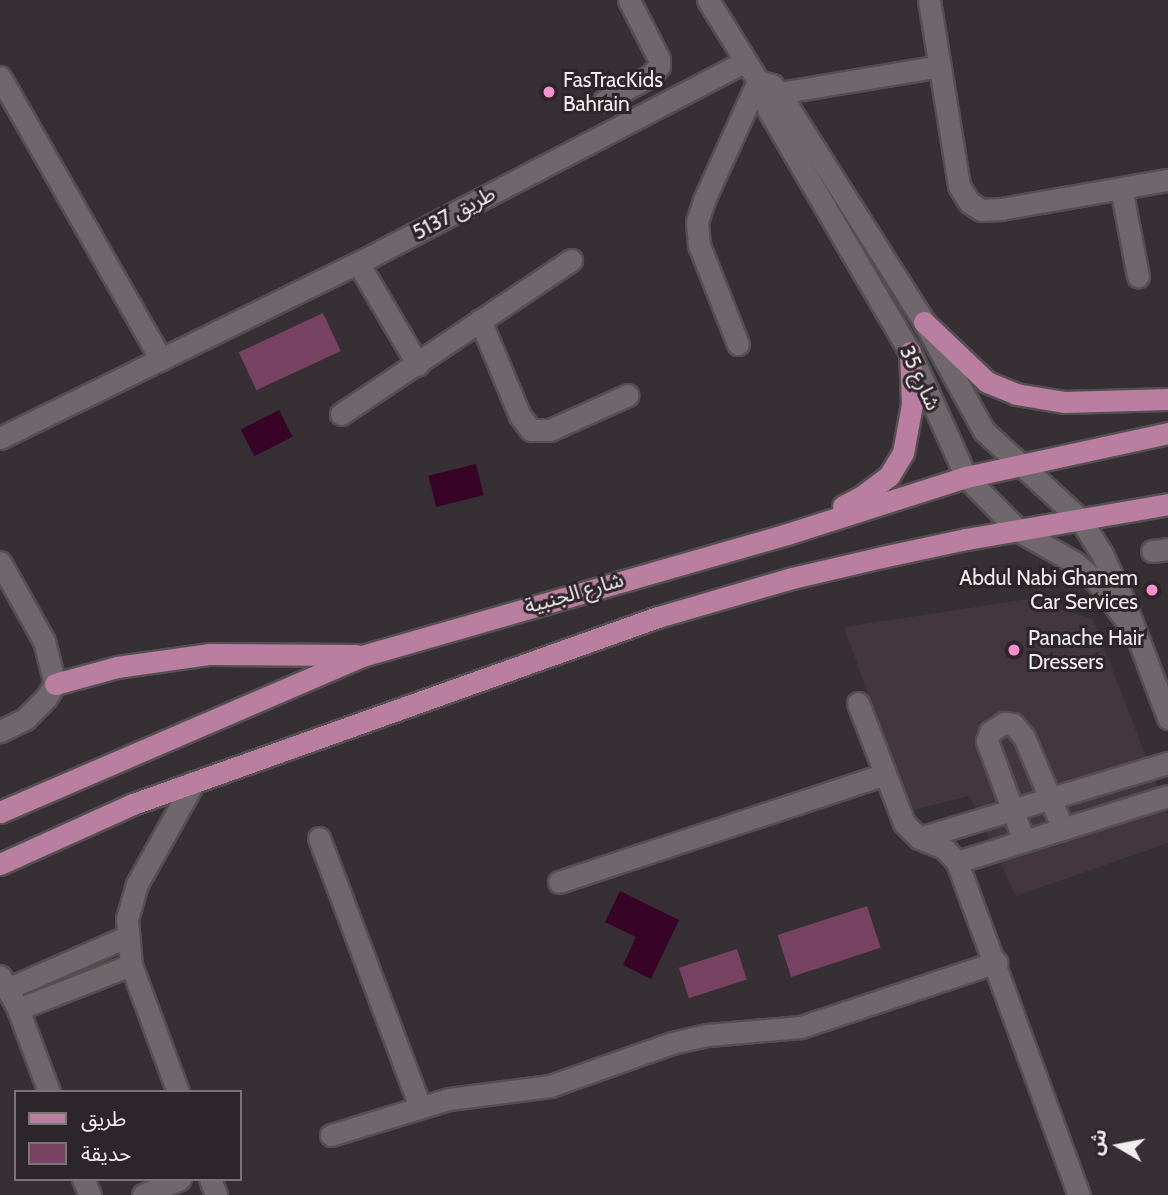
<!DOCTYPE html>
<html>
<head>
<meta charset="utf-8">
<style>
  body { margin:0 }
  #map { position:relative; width:1168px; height:1195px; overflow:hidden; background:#362f33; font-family:Cabin,"Noto Sans Arabic",sans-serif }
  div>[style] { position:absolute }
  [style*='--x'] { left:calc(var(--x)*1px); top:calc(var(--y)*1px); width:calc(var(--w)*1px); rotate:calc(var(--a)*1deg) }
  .built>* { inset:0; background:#43363d }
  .green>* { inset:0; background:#784262; transform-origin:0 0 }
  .water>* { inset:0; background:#370327; transform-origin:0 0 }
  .roads { filter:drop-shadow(2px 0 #544f51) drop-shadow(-2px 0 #544f51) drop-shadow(0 2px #544f51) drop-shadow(0 -2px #544f51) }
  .minor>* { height:21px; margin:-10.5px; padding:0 10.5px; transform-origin:10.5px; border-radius:10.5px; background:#6f676b }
  .major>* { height:21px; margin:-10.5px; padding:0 10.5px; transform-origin:10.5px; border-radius:10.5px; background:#b97ea0 }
  .dots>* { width:19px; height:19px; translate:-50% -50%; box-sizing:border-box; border:4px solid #2c2529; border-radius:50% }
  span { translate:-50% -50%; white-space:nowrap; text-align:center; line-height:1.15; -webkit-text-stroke:6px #2c2529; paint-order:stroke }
  .poi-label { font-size:21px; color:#f2edef }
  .left { translate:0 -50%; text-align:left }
  .right { translate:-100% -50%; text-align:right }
  .street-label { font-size:21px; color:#f2edef }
  .legend { position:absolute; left:14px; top:1090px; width:228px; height:91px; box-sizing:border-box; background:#2c2529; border:2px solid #7b7578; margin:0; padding:9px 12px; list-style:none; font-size:21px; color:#f2edef }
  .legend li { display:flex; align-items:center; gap:14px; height:35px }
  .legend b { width:35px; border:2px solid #7b7578 }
  .north { position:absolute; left:1084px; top:1111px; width:70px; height:70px; -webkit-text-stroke:5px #2c2529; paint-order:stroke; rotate:280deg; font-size:19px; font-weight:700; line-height:28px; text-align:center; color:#f2edef }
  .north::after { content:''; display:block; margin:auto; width:24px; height:32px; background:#f2edef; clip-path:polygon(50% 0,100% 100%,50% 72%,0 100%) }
</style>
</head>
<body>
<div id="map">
  <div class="built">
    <i style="clip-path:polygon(1027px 599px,1093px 619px,1168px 814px,1168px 843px,1016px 896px,969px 796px,910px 811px,844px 627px)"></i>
  </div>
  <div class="green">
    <i style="left:323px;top:313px;width:42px;height:93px;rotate:65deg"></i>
    <i style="left:867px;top:906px;width:44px;height:94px;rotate:72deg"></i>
    <i style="left:737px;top:949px;width:32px;height:61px;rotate:72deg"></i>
  </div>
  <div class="water">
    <i style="left:279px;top:410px;width:30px;height:43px;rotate:63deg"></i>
    <i style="left:476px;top:464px;width:32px;height:49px;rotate:76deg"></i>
    <i style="clip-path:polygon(620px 891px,679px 920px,651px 979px,623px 965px,636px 937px,605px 922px)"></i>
  </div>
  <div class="roads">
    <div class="minor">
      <i style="--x:708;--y:0;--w:95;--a:58.3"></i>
      <i style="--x:758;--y:81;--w:32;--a:70"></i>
      <i style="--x:769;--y:111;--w:279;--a:59.7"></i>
      <i style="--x:910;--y:352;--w:137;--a:65.9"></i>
      <i style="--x:966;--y:477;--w:76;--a:45.5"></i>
      <i style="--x:1019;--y:531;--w:63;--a:29.4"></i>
      <i style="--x:1074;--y:562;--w:32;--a:41"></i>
      <i style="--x:1098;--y:583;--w:60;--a:53.1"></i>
      <i style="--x:929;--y:0;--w:188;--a:80.8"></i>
      <i style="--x:959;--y:186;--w:19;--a:58"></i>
      <i style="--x:969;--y:202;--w:14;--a:34"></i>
      <i style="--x:981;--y:210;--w:20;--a:-3"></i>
      <i style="--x:1001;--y:209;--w:169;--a:-9.9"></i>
      <i style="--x:0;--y:77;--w:325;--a:60.3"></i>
      <i style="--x:758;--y:81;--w:15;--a:16"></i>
      <i style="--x:772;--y:85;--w:25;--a:53"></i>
      <i style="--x:787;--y:105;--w:257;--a:57.7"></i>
      <i style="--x:924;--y:322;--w:124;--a:61.2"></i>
      <i style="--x:984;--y:431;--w:130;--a:42.5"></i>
      <i style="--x:1080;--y:519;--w:41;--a:57.8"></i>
      <i style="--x:1102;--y:554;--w:55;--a:65.3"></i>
      <i style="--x:1125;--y:604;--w:122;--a:69.3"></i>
      <i style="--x:779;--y:93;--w:163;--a:-9.5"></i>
      <i style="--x:604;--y:101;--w:52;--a:-28.5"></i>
      <i style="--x:650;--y:76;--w:13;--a:-48"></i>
      <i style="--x:659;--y:66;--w:7;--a:-90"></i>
      <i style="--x:659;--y:59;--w:66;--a:-117"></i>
      <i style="--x:1121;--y:188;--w:90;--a:79.1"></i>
      <i style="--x:358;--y:263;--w:118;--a:59.5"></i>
      <i style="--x:480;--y:320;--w:104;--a:67.4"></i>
      <i style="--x:520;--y:416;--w:18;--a:52"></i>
      <i style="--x:531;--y:430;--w:19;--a:0"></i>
      <i style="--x:550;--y:430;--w:85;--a:-24.2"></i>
      <i style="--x:738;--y:344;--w:106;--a:-111.5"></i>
      <i style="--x:699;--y:245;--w:23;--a:-95"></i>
      <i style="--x:697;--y:222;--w:23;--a:-72"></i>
      <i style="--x:704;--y:200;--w:131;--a:-65.6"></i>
      <i style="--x:341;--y:414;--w:277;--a:-33.8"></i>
      <i style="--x:0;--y:438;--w:398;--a:-26.1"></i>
      <i style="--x:358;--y:263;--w:435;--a:-27.5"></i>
      <i style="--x:1152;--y:551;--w:16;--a:-7"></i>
      <i style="--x:0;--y:562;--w:90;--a:60.9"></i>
      <i style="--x:44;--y:641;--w:44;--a:75.7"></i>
      <i style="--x:55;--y:684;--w:17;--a:123"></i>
      <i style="--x:46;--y:698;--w:30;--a:135"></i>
      <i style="--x:25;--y:719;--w:28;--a:154"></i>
      <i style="--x:858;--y:703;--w:129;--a:69"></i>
      <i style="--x:904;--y:823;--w:21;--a:45"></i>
      <i style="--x:919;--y:838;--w:27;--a:22"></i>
      <i style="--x:944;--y:848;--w:19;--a:47"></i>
      <i style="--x:957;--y:862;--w:355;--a:69.9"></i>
      <i style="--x:319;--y:838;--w:287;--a:69.4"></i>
      <i style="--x:919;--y:838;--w:260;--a:-16.8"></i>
      <i style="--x:1024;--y:841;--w:107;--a:-110.3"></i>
      <i style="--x:987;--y:741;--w:9;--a:-72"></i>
      <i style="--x:990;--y:732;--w:17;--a:-33"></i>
      <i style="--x:1004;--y:723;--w:9;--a:6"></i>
      <i style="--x:1013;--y:724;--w:17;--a:50"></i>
      <i style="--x:1024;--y:737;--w:100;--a:67"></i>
      <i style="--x:957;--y:862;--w:221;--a:-17.4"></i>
      <i style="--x:559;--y:882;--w:343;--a:-18.3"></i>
      <i style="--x:0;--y:976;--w:38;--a:61"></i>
      <i style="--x:18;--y:1009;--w:89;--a:69.5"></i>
      <i style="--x:9;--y:988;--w:128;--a:-23.6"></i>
      <i style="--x:18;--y:1009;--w:121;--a:-21.3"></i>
      <i style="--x:178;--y:1092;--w:135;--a:-110.3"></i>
      <i style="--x:131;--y:965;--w:46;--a:-95"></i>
      <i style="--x:127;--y:919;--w:36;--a:-74"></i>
      <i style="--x:137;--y:884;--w:117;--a:-60.8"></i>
      <i style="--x:331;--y:1135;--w:123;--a:-17"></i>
      <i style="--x:449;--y:1099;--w:102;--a:-7.3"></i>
      <i style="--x:550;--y:1086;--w:129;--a:-19.4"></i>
      <i style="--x:672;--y:1043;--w:37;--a:-13"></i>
      <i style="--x:708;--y:1035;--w:93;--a:-4.9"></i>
      <i style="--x:801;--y:1027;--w:206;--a:-18.4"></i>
      <i style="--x:83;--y:1179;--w:17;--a:66"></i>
      <i style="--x:210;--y:1179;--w:17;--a:69"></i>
      <i style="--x:143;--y:1195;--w:40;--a:-23.4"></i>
    </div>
    <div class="major">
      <i style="--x:924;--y:322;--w:87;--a:43.6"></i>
      <i style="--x:987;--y:382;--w:31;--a:22"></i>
      <i style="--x:1016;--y:394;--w:50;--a:9.3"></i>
      <i style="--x:1065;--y:402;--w:103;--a:-1.7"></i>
      <i style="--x:843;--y:506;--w:20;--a:-27"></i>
      <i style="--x:861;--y:497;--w:35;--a:-37"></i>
      <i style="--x:889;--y:476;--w:27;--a:-59"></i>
      <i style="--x:903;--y:453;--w:50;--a:-79.6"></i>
      <i style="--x:912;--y:404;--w:52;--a:-92.2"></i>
      <i style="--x:55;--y:684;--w:64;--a:-15.3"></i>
      <i style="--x:117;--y:667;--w:94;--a:-8"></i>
      <i style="--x:210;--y:654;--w:146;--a:0.4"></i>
      <i style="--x:0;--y:812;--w:394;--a:-23.3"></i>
      <i style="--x:362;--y:656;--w:442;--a:-16"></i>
      <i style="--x:787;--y:534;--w:188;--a:-17.7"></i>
      <i style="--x:966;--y:477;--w:207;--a:-12.3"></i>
      <i style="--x:0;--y:864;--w:146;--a:-24.3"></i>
      <i style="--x:133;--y:804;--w:557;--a:-19.61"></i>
      <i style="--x:658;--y:617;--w:140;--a:-16.2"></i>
      <i style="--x:792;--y:578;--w:92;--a:-13.1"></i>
      <i style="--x:882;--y:557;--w:86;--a:-12.1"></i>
      <i style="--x:966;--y:539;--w:205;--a:-9.8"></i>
    </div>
  </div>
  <div class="dots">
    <i style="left:549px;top:92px;background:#f790cd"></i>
    <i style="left:1152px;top:590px;background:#f790cd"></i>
    <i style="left:1014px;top:650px;background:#f790cd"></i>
  </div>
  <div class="poi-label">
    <span class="left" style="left:563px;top:92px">FasTracKids<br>Bahrain</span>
    <span class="right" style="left:1138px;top:590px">Abdul Nabi Ghanem<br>Car Services</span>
    <span class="left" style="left:1028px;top:650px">Panache Hair<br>Dressers</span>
  </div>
  <div class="street-label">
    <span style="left:454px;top:213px;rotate:-28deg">طريق 5137</span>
    <span style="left:920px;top:378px;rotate:65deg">شارع 35</span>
    <span style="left:574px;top:593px;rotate:-16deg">شارع الجنبية</span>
  </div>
  <ul class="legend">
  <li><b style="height:9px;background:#b97ea0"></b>طريق</li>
  <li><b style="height:19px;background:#784262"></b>حديقة</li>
  </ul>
  <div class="north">ش</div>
</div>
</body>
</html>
